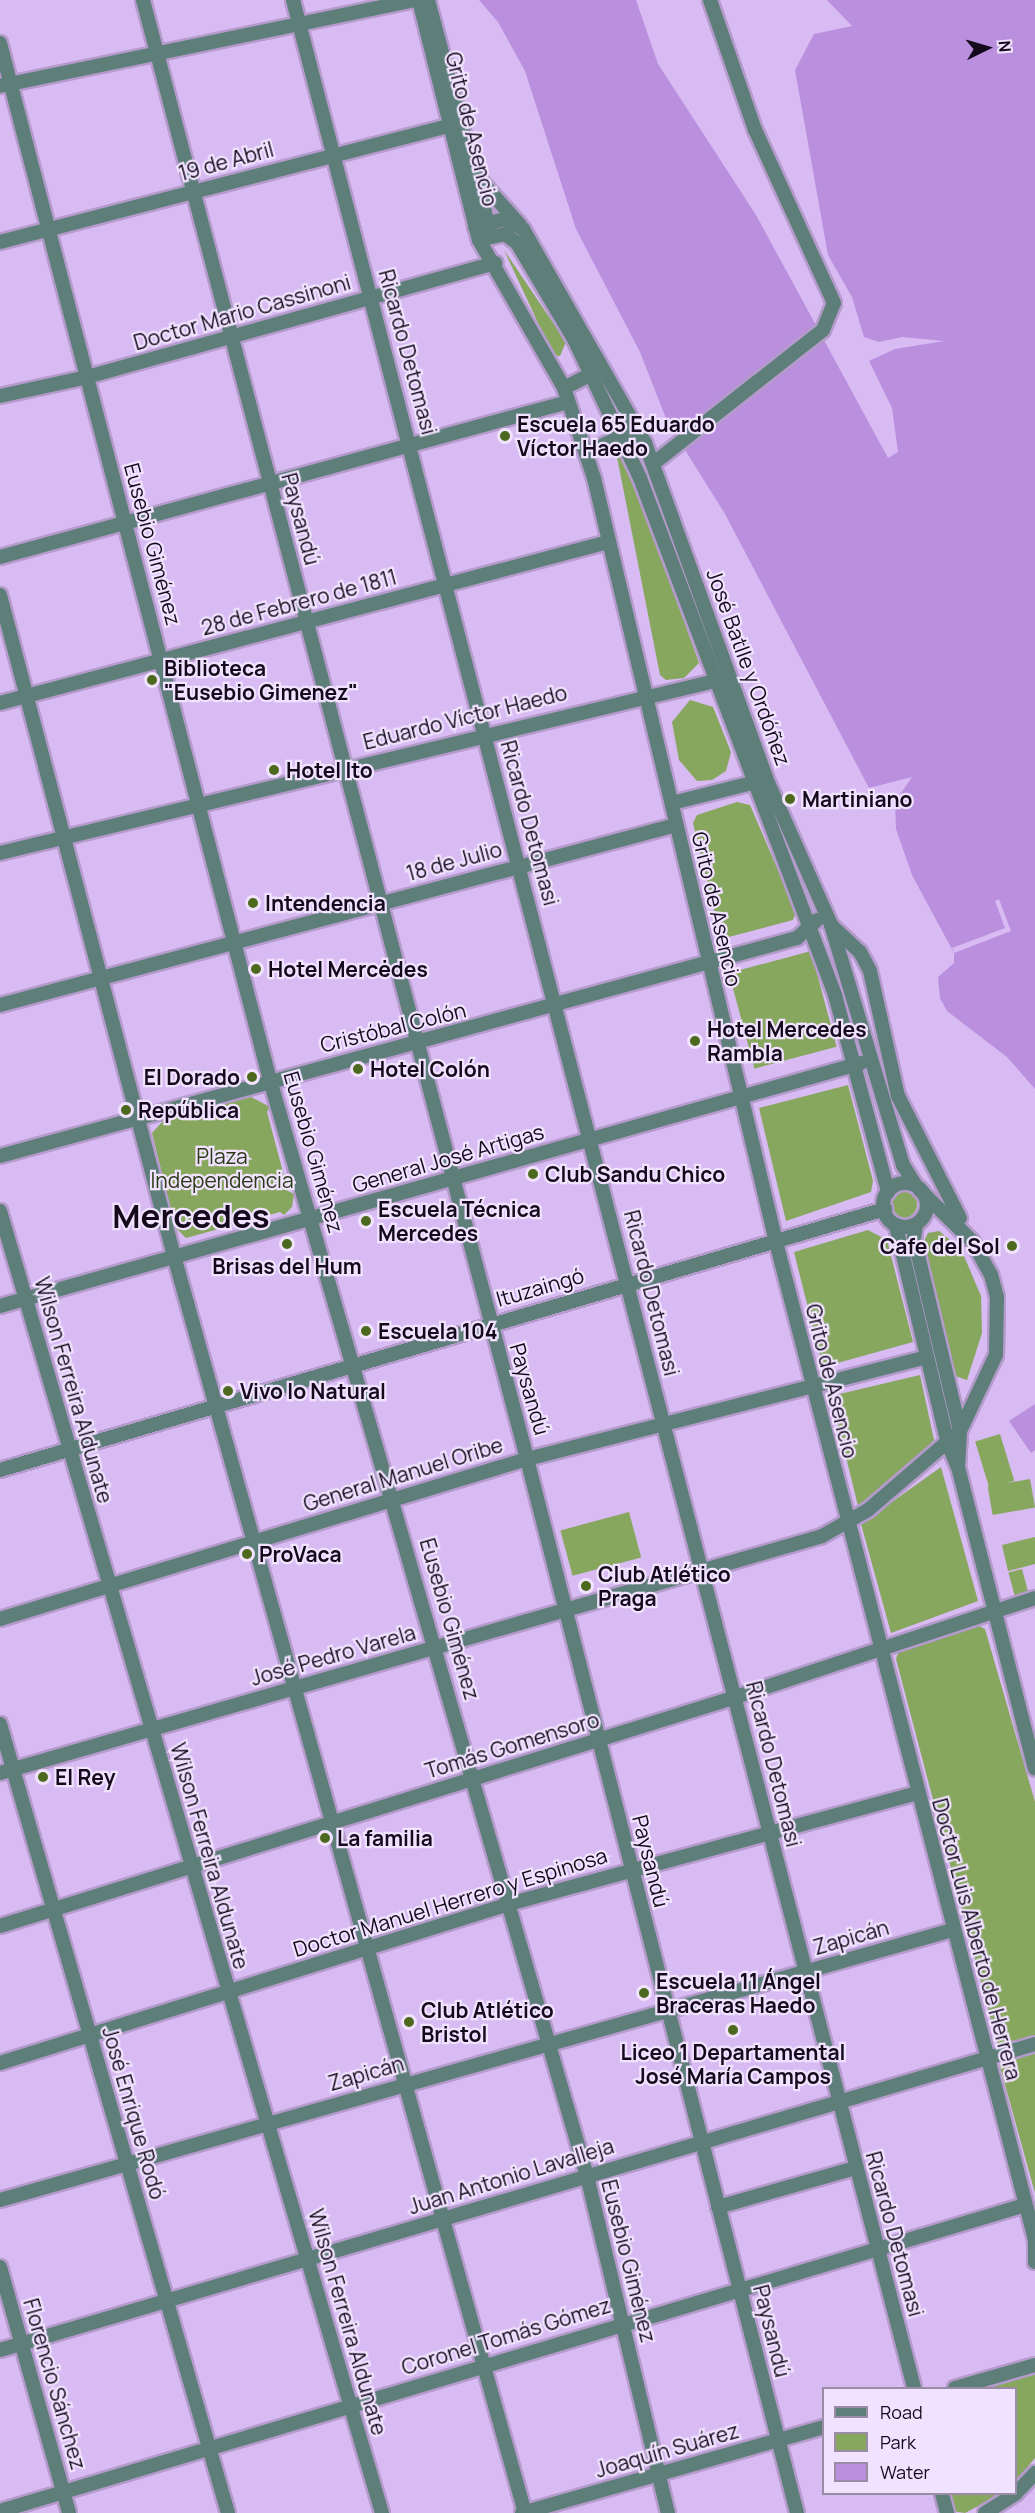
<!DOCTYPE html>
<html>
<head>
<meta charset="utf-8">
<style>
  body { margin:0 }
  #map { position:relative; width:1035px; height:2513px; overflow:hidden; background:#d7bbf2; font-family:Manrope,sans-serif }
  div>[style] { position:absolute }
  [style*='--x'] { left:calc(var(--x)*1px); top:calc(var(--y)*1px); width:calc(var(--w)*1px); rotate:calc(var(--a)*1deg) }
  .green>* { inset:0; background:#88a75e; transform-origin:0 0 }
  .round { border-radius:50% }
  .water>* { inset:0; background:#b98fde }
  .pier>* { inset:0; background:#d7bbf2 }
  .roads { filter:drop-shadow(2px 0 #b49bcb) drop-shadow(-2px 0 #b49bcb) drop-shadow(0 2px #b49bcb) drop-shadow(0 -2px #b49bcb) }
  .minor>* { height:14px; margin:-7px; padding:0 7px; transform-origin:7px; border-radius:7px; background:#5e7e7a }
  .minor>.ring { margin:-7px; padding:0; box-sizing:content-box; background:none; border:14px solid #5e7e7a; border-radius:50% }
  .dots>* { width:16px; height:16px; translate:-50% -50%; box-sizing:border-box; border:3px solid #f1e3ff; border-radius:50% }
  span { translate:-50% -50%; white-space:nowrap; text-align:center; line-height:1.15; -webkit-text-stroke:4.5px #f1e3ff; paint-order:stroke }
  .street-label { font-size:21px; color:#140a1c }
  .poi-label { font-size:21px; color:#140a1c; font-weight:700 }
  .left { translate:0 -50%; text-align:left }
  .right { translate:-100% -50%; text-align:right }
  .park-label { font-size:21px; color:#2b3a16 }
  .town-label { font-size:33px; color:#140a1c; font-weight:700 }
  .legend { position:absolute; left:822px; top:2387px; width:195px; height:108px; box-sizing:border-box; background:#f1e3ff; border:2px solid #998ca4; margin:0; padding:8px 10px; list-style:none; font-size:18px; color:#140a1c }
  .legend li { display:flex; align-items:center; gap:12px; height:30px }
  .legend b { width:30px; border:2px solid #998ca4 }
  .north { position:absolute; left:957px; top:18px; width:60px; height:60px; -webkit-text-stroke:4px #f1e3ff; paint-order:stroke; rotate:85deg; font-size:16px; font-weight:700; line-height:24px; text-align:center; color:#140a1c }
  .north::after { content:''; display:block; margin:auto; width:21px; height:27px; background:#140a1c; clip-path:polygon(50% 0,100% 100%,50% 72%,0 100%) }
</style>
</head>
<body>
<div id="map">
  <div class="green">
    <i style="clip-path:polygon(504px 250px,566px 342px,560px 356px,553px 355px)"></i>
    <i style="clip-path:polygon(616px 452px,624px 454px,699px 663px,684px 678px,666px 680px,660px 675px)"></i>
    <i style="clip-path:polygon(690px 700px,713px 707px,731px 752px,726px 771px,712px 780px,697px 781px,679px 760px,672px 722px)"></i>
    <i style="clip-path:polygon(737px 802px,750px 805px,796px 912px,793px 920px,721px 939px,693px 823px,697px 815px)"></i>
    <i style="left:811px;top:951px;width:99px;height:85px;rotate:75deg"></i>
    <i style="clip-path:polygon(848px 1085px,873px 1181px,871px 1192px,786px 1221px,759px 1108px)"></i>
    <i style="clip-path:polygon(249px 1096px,270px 1107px,267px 1112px,288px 1191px,294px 1194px,292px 1207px,284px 1215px,280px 1212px,186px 1238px,175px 1227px,152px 1133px,163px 1121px)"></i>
    <i class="round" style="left:889px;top:1190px;width:28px;height:28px"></i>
    <i style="clip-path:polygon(868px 1230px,887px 1240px,913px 1342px,823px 1367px,794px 1252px)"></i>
    <i style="clip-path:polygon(939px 1231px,961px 1249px,981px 1296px,982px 1333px,967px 1380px,955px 1376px,921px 1247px,928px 1233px)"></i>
    <i style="clip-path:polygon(920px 1375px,934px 1440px,891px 1486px,858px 1506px,831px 1396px)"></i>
    <i style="left:1000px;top:1434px;width:49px;height:26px;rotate:73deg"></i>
    <i style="clip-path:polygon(941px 1467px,978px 1601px,891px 1633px,861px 1524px)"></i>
    <i style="left:1030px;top:1479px;width:29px;height:43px;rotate:80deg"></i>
    <i style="left:629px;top:1512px;width:47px;height:71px;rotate:75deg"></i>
    <i style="clip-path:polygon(1035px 1537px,1035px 1564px,1008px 1571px,1002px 1545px)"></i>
    <i style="left:1022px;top:1569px;width:28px;height:14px;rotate:75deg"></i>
    <i style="clip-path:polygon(979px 1626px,985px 1629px,1035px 1802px,1035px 2035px,998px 2046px,896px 1659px,899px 1650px)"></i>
    <i style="clip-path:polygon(1035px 2050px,1035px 2193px,999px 2063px)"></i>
    <i style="clip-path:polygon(1035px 2371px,1035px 2458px,1016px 2481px,1016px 2388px,976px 2388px)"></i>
    <i style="clip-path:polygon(947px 2494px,1001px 2494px,965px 2513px,952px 2511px)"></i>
  </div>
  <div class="water">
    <i style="clip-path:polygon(479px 0,636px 0,658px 64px,756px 215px,888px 458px,898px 452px,892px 408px,869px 361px,895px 349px,944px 341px,902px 337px,879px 342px,864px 337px,852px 297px,828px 255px,795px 70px,814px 34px,852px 26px,827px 0,1035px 0,1035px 1089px,1007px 1057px,947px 1011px,940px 998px,938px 977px,954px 963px,954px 953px,912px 875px,896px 829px,895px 802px,912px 777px,869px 788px,725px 514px,667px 421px,640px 352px,576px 229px,525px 71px,498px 22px)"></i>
    <i style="clip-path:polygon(1035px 1404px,1035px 1450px,1031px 1453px,1009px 1421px)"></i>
  </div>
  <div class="pier">
    <i style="clip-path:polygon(999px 899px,1011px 931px,954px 953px,952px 948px,1005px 928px,995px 901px)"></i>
  </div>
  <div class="roads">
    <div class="minor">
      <i style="--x:143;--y:0;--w:1509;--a:75.25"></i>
      <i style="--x:527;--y:1459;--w:1088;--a:75.63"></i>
      <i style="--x:293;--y:0;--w:2467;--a:75.42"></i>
      <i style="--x:419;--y:0;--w:247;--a:76"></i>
      <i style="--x:479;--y:240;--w:171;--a:60.1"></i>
      <i style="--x:564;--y:388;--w:95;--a:71.6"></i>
      <i style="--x:594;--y:478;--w:785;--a:76.6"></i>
      <i style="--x:776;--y:1242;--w:1031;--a:75.45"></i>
      <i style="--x:1035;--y:2240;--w:22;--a:90"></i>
      <i style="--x:428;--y:0;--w:240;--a:75"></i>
      <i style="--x:0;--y:43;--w:1072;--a:75.41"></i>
      <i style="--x:270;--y:1080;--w:1141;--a:73.87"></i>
      <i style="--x:587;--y:2176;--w:347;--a:76.5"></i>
      <i style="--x:0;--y:86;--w:426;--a:-11.7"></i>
      <i style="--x:478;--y:178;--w:63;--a:48.2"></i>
      <i style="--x:475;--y:227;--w:31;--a:-15"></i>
      <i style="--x:505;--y:219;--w:21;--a:29"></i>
      <i style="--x:523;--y:229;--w:246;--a:60.3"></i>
      <i style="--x:645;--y:443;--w:356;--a:70.1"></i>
      <i style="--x:766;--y:778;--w:161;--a:66.1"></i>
      <i style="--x:831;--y:925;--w:251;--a:73.3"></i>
      <i style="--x:903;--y:1165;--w:22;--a:58"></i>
      <i style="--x:479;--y:240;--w:27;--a:-13"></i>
      <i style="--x:505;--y:234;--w:15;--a:37"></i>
      <i style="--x:517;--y:243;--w:112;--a:59.3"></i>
      <i style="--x:574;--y:339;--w:154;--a:64.6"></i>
      <i style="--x:640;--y:478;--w:553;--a:69.33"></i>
      <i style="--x:835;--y:995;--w:204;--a:74.9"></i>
      <i style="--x:0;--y:242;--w:478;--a:-14.5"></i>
      <i style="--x:564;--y:388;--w:39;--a:-27"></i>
      <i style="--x:0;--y:396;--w:89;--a:-12.3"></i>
      <i style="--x:87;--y:377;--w:424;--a:-15.6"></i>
      <i style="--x:587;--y:453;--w:46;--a:-26"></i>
      <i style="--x:654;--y:463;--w:215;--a:-38.2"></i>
      <i style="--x:823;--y:330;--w:29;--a:-68"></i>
      <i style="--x:834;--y:303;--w:190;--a:-114.5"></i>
      <i style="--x:755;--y:130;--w:138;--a:-109.1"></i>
      <i style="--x:0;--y:557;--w:589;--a:-15.26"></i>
      <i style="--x:0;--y:595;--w:684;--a:75.25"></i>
      <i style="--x:174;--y:1256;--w:1305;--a:74.4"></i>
      <i style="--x:0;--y:703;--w:629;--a:-14.83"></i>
      <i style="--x:672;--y:803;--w:91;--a:-14"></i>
      <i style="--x:0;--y:853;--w:744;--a:-13.53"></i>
      <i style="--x:831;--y:925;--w:40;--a:43"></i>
      <i style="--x:860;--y:952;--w:21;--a:62"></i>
      <i style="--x:870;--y:971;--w:128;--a:77.4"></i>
      <i style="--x:898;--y:1096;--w:137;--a:63.1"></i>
      <i style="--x:0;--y:1005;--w:700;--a:-14.91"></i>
      <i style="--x:0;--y:1156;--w:826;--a:-15.3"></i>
      <i style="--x:797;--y:938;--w:27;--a:-42"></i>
      <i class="ring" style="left:883px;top:1183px;width:30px;height:30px"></i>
      <i style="--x:0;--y:1211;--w:1357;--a:73.65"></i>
      <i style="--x:916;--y:1225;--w:13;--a:99"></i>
      <i style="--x:914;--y:1238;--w:198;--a:76.6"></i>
      <i style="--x:960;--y:1431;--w:34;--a:93"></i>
      <i style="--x:896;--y:1226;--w:224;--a:76.6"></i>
      <i style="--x:948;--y:1444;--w:25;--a:67"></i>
      <i style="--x:958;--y:1467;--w:311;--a:75.7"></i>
      <i style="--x:0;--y:1306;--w:895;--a:-15.76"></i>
      <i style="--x:0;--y:1470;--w:923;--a:-16.43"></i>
      <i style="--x:0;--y:1619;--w:551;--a:-16.89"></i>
      <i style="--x:527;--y:1459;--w:412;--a:-14.3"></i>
      <i style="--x:0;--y:1724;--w:821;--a:73.88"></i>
      <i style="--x:0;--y:1773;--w:855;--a:-16.08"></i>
      <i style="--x:822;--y:1536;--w:53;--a:-29.5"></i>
      <i style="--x:868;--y:1510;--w:121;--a:-40.7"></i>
      <i style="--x:960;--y:1431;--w:84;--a:-64.7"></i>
      <i style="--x:996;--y:1355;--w:58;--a:-89"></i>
      <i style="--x:997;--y:1297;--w:23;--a:-105"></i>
      <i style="--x:991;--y:1275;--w:39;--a:-119"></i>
      <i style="--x:972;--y:1241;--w:73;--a:-135.6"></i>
      <i style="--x:0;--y:1926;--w:771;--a:-17.28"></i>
      <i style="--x:736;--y:1697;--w:315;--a:-18.3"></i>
      <i style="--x:0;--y:2063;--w:533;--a:-17.35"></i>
      <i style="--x:509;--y:1904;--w:423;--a:-15.2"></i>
      <i style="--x:0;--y:2200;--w:990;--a:-15.83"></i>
      <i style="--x:718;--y:2207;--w:143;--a:-15.8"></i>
      <i style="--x:0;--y:2267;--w:255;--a:74.3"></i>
      <i style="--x:0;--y:2350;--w:1079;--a:-16.47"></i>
      <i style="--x:955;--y:2388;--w:83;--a:-16"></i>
      <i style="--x:1016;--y:2493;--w:28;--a:-46"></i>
      <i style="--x:942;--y:2494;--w:20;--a:75"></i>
      <i style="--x:0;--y:2511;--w:1070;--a:-16.62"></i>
      <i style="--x:522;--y:2513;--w:314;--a:-15.9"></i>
      <i style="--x:985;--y:2513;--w:36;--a:-32"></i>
    </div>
  </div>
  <div class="dots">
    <i style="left:505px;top:436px;background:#4c691d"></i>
    <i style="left:152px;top:680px;background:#4c691d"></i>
    <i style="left:274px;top:770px;background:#4c691d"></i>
    <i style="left:790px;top:799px;background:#4c691d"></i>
    <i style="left:253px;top:903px;background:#4c691d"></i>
    <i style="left:256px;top:969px;background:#4c691d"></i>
    <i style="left:695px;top:1041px;background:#4c691d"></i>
    <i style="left:358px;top:1069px;background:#4c691d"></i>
    <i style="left:252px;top:1077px;background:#4c691d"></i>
    <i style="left:126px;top:1110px;background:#4c691d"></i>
    <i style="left:533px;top:1174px;background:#4c691d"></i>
    <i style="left:366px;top:1221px;background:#4c691d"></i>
    <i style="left:287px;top:1244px;background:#4c691d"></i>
    <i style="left:1012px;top:1246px;background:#4c691d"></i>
    <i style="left:366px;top:1331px;background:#4c691d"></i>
    <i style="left:228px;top:1391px;background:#4c691d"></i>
    <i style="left:247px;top:1554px;background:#4c691d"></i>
    <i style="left:586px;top:1586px;background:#4c691d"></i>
    <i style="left:43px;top:1777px;background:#4c691d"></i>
    <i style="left:325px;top:1838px;background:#4c691d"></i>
    <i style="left:644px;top:1993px;background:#4c691d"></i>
    <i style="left:409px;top:2022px;background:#4c691d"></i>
    <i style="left:733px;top:2030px;background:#4c691d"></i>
  </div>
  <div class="street-label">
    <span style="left:472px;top:129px;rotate:76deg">Grito de Asencio</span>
    <span style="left:226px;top:161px;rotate:-15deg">19 de Abril</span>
    <span style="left:242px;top:312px;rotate:-16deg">Doctor Mario Cassinoni</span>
    <span style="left:408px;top:352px;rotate:75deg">Ricardo Detomasi</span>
    <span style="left:301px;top:519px;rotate:75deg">Paysandú</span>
    <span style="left:153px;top:544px;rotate:75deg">Eusebio Giménez</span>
    <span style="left:299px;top:602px;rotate:-15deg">28 de Febrero de 1811</span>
    <span style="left:749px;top:667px;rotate:70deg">José Batlle y Ordóñez</span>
    <span style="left:465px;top:717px;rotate:-14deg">Eduardo Víctor Haedo</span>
    <span style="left:530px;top:823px;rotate:75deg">Ricardo Detomasi</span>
    <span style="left:454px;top:861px;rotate:-15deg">18 de Julio</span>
    <span style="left:717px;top:909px;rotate:77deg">Grito de Asencio</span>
    <span style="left:393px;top:1027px;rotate:-14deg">Cristóbal Colón</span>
    <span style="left:314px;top:1152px;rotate:74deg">Eusebio Giménez</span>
    <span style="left:448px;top:1158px;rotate:-16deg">General José Artigas</span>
    <span style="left:540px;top:1287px;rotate:-16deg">Ituzaingó</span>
    <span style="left:652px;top:1293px;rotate:76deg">Ricardo Detomasi</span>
    <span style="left:832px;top:1381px;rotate:76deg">Grito de Asencio</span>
    <span style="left:530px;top:1389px;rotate:74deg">Paysandú</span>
    <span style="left:74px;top:1390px;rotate:74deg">Wilson Ferreira Aldunate</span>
    <span style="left:403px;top:1474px;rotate:-17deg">General Manuel Oribe</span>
    <span style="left:450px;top:1619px;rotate:74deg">Eusebio Giménez</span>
    <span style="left:333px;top:1655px;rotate:-16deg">José Pedro Varela</span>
    <span style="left:512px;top:1745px;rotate:-17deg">Tomás Gomensoro</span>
    <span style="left:774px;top:1764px;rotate:76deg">Ricardo Detomasi</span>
    <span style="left:210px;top:1856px;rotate:74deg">Wilson Ferreira Aldunate</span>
    <span style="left:651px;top:1861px;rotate:76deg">Paysandú</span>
    <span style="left:450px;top:1902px;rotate:-17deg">Doctor Manuel Herrero y Espinosa</span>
    <span style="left:851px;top:1937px;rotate:-16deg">Zapicán</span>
    <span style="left:977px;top:1939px;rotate:75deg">Doctor Luis Alberto de Herrera</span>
    <span style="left:366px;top:2073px;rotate:-16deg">Zapicán</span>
    <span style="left:134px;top:2113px;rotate:74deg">José Enrique Rodó</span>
    <span style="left:511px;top:2176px;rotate:-17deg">Juan Antonio Lavalleja</span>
    <span style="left:895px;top:2234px;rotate:75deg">Ricardo Detomasi</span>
    <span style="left:629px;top:2261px;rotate:76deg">Eusebio Giménez</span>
    <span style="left:348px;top:2322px;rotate:74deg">Wilson Ferreira Aldunate</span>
    <span style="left:772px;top:2331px;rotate:76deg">Paysandú</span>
    <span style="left:506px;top:2336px;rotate:-17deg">Coronel Tomás Gómez</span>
    <span style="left:55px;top:2384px;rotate:74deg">Florencio Sánchez</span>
    <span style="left:667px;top:2450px;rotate:-16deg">Joaquín Suárez</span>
  </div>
  <div class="poi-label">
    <span class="left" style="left:517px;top:436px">Escuela 65 Eduardo<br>Víctor Haedo</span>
    <span class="left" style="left:164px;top:680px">Biblioteca<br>"Eusebio Gimenez"</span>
    <span class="left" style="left:286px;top:770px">Hotel Ito</span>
    <span class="left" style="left:802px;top:799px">Martiniano</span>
    <span class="left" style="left:265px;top:903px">Intendencia</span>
    <span class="left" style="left:268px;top:969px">Hotel Mercėdes</span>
    <span class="left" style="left:707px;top:1041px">Hotel Mercedes<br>Rambla</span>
    <span class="left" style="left:370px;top:1069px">Hotel Colón</span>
    <span class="right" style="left:240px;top:1077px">El Dorado</span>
    <span class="left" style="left:138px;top:1110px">República</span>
    <span class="left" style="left:545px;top:1174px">Club Sandu Chico</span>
    <span class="left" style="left:378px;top:1221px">Escuela Técnica<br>Mercedes</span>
    <span class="right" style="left:1000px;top:1246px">Cafe del Sol</span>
    <span style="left:287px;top:1266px">Brisas del Hum</span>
    <span class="left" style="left:378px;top:1331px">Escuela 104</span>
    <span class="left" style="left:240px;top:1391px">Vivo lo Natural</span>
    <span class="left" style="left:259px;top:1554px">ProVaca</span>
    <span class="left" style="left:598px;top:1586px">Club Atlético<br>Praga</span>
    <span class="left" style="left:55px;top:1777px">El Rey</span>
    <span class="left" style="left:337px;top:1838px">La familia</span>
    <span class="left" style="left:656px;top:1993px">Escuela 11 Ángel<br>Braceras Haedo</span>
    <span class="left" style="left:421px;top:2022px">Club Atlético<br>Bristol</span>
    <span style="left:733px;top:2064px">Liceo 1 Departamental<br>José María Campos</span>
  </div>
  <div class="park-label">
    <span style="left:222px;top:1168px">Plaza<br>Independencia</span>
  </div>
  <div class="town-label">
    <span style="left:191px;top:1216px">Mercedes</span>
  </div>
  <ul class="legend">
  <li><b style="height:8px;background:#5e7e7a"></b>Road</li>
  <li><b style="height:16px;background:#88a75e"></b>Park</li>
  <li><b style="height:16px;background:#b98fde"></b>Water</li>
  </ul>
  <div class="north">N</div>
</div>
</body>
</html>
